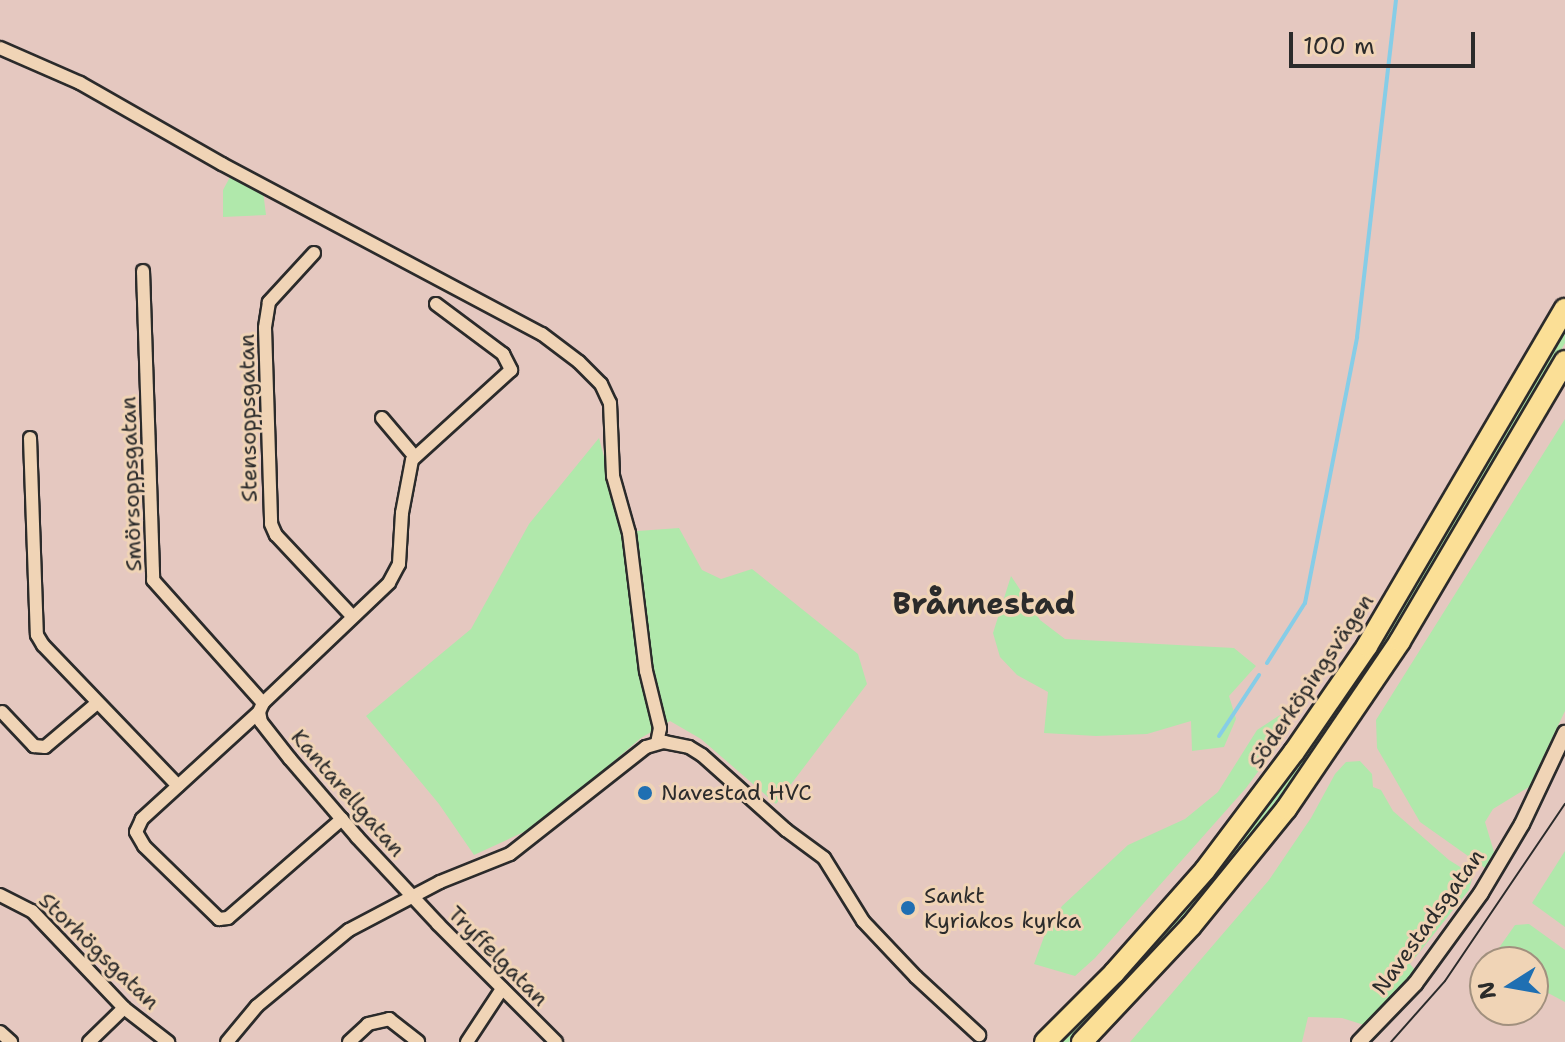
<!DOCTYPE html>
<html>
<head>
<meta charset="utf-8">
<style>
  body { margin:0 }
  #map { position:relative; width:1565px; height:1042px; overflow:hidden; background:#e5c8c0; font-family:"Shantell Sans",sans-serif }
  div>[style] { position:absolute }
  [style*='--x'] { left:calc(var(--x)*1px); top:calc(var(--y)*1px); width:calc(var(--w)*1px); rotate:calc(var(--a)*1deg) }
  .green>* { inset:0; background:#b0e8ab }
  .stream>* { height:4px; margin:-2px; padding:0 2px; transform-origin:2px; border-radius:2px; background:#86cde7 }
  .roads { filter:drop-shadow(2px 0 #2b2b2b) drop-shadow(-2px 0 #2b2b2b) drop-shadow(0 2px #2b2b2b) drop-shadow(0 -2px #2b2b2b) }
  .minor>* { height:12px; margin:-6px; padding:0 6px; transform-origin:6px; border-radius:6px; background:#f0d4b6 }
  .tertiary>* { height:14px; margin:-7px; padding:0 7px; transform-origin:7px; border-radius:7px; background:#f0d4b6 }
  .trunk>* { height:20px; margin:-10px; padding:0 10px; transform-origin:10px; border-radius:10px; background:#fbdf96 }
  .tram>* { height:2px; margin:-1px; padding:0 1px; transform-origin:1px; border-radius:1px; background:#2b2b2b }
  .dots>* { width:22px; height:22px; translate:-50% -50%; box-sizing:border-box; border:4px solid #f0d4b6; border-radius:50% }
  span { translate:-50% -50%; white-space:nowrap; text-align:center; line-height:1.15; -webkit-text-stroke:6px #f0d4b6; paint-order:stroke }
  .street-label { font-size:22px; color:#2b2b2b }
  .poi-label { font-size:22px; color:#2b2b2b }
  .left { translate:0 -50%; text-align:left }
  .district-label { font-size:30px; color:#2b2b2b; font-weight:700 }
  .north { position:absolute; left:1469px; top:946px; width:80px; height:80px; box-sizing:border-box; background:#f0d4b6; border:2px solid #a1907e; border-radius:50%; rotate:259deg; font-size:22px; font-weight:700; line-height:32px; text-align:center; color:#2b2b2b }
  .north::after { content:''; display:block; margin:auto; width:28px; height:36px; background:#1f6fb2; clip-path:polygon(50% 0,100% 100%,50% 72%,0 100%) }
  .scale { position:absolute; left:1289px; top:32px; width:186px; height:36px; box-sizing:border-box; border:4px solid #2b2b2b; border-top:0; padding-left:10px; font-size:24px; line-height:28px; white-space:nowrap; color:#2b2b2b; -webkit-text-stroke:6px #f0d4b6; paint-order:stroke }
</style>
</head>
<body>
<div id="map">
  <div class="green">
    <i style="clip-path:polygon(230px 177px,263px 191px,266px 215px,223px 217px,223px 190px)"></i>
    <i style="clip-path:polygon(1565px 329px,1565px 343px,1389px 642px,1331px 728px,1208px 891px,1103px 1009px,1069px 1042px,1058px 1042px,1291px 771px,1334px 711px,1388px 629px)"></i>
    <i style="clip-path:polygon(1565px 419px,1565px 711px,1529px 787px,1493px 809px,1485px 822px,1494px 852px,1485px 868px,1420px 822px,1377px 748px,1376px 720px)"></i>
    <i style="clip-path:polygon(599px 438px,624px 532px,679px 528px,702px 570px,721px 579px,752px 569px,858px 654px,867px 684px,776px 804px,701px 739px,670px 721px,641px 738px,539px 825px,474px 855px,439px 804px,366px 716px,471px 629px,529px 524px)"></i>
    <i style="clip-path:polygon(1011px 576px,1040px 620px,1065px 639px,1234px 648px,1256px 666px,1229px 696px,1236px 719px,1224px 747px,1192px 751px,1191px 721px,1147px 734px,1096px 736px,1044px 733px,1048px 692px,1017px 675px,1000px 657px,993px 633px)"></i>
    <i style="clip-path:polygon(1280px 715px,1293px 724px,1246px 788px,1095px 958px,1075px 976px,1034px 964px,1045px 934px,1062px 906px,1128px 845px,1185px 819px,1218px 792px,1257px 730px)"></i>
    <i style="clip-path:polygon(1360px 761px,1372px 774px,1373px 787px,1381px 790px,1393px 811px,1449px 860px,1473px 875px,1469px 890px,1410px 964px,1415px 970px,1364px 1025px,1342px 1018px,1308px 1017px,1302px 1042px,1130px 1042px,1269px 880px,1311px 818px,1335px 774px,1346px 762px)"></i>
    <i style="clip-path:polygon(1565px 851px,1565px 927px,1532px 903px)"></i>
    <i style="clip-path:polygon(1529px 924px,1565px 950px,1565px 1002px,1533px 985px,1533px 962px,1489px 962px,1515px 925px)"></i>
  </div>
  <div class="stream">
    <i style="--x:1267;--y:663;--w:71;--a:-57.7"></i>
    <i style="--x:1305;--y:603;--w:271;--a:-78.9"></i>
    <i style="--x:1357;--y:337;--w:339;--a:-83.4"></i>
    <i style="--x:1219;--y:736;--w:73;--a:-56.7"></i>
  </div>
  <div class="roads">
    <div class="minor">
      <i style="--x:0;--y:48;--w:87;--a:23.6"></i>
      <i style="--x:80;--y:83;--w:163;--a:29.7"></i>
      <i style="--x:222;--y:164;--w:362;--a:28"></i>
      <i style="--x:542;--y:334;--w:46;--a:37.1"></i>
      <i style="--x:579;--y:362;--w:31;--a:45"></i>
      <i style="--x:601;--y:384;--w:21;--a:65"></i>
      <i style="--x:610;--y:403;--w:73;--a:87.6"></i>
      <i style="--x:613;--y:476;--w:59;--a:74.3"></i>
      <i style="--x:629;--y:533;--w:139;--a:83"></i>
      <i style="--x:646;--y:671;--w:59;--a:76.2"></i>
      <i style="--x:660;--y:728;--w:15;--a:101"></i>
      <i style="--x:314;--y:253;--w:67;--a:132.6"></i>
      <i style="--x:269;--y:302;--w:26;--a:99"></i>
      <i style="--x:265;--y:328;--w:196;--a:88.2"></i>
      <i style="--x:271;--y:524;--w:12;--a:66"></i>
      <i style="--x:276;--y:535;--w:112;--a:46.8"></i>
      <i style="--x:143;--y:271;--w:309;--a:88.1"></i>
      <i style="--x:153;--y:580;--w:165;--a:48.2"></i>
      <i style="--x:436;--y:304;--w:84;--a:36.7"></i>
      <i style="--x:503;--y:354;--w:18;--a:63"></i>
      <i style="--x:511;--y:370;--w:134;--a:137.7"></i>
      <i style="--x:412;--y:460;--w:54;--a:100.7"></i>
      <i style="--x:402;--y:513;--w:51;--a:93.4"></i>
      <i style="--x:399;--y:564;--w:21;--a:118"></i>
      <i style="--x:389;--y:583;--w:174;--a:136.4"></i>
      <i style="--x:263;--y:703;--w:10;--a:114"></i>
      <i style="--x:259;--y:712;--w:10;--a:79"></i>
      <i style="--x:261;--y:722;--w:47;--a:51.9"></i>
      <i style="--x:290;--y:759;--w:103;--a:49.3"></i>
      <i style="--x:357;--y:837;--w:119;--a:47"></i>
      <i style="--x:438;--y:924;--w:167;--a:45"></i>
      <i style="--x:382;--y:418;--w:51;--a:49.8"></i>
      <i style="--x:30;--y:438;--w:197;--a:88"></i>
      <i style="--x:37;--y:635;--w:12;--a:59"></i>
      <i style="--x:43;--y:645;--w:195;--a:46.2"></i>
      <i style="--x:2;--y:712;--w:47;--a:46.7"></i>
      <i style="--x:34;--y:746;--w:11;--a:5"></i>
      <i style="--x:45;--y:747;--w:68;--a:-40.2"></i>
      <i style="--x:259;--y:712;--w:159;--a:137.6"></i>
      <i style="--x:142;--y:819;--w:14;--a:115"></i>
      <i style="--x:136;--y:832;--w:16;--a:60"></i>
      <i style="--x:144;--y:846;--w:105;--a:44.2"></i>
      <i style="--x:219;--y:919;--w:9;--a:-6"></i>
      <i style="--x:228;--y:918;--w:151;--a:-41"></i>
      <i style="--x:0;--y:895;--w:36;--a:27"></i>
      <i style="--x:32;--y:911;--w:134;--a:46.5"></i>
      <i style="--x:124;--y:1008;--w:56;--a:37.7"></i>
      <i style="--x:0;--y:1032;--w:15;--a:42"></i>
      <i style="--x:89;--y:1042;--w:49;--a:-44.2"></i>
      <i style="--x:227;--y:1042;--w:47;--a:-50.2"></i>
      <i style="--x:257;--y:1006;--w:119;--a:-39.6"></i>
      <i style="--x:349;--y:930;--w:103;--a:-27.8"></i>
      <i style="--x:440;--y:882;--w:75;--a:-21.8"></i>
      <i style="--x:510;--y:854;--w:173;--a:-38.2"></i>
      <i style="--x:646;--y:747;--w:19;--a:-16"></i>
      <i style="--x:664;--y:742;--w:25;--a:11"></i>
      <i style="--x:689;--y:747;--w:15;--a:32"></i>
      <i style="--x:702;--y:755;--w:113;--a:41.8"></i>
      <i style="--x:786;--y:830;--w:47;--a:36.4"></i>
      <i style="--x:824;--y:858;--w:74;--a:58.2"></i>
      <i style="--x:863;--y:921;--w:77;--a:46.6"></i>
      <i style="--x:916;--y:977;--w:86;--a:42.6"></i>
      <i style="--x:349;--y:1042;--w:26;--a:-43"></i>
      <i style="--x:368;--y:1024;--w:22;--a:-13"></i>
      <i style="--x:389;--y:1019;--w:37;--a:38"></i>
      <i style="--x:467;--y:1042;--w:64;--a:-56.6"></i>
    </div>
    <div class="tertiary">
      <i style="--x:1359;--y:1042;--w:81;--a:-46"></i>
      <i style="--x:1415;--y:984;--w:112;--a:-54"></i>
      <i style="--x:1481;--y:893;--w:80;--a:-59.3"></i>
      <i style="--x:1522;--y:824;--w:101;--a:-64.7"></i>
    </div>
    <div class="trunk">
      <i style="--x:1045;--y:1042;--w:98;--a:-45"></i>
      <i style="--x:1114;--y:973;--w:137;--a:-48.5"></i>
      <i style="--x:1205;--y:870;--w:148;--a:-53"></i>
      <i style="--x:1294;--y:752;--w:129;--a:-55.4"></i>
      <i style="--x:1367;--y:646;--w:391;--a:-59.6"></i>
      <i style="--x:1082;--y:1042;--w:159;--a:-46.8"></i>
      <i style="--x:1191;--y:926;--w:151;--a:-50.9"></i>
      <i style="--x:1286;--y:809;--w:203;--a:-55.8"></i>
      <i style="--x:1400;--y:641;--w:325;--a:-59.5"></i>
    </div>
  </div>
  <div class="tram">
    <i style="--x:1391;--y:1042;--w:81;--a:-48.5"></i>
    <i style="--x:1445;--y:981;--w:214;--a:-55.9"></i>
  </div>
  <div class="dots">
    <i style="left:645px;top:793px;background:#1f6fb2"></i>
    <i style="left:908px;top:908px;background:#1f6fb2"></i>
  </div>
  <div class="street-label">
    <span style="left:248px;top:418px;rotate:-91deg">Stensoppsgatan</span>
    <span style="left:131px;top:484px;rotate:-92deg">Smörsoppsgatan</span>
    <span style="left:1311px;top:681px;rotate:-56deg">Söderköpingsvägen</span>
    <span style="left:348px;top:793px;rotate:49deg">Kantarellgatan</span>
    <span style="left:1428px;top:922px;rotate:-54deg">Navestadsgatan</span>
    <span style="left:99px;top:951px;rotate:44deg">Storhögsgatan</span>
    <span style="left:498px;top:956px;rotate:45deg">Tryffelgatan</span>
  </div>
  <div class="poi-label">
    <span class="left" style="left:661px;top:793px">Navestad HVC</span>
    <span class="left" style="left:924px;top:908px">Sankt<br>Kyriakos kyrka</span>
  </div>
  <div class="district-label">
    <span style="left:984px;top:604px">Brånnestad</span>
  </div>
  <div class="north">N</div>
  <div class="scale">100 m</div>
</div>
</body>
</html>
